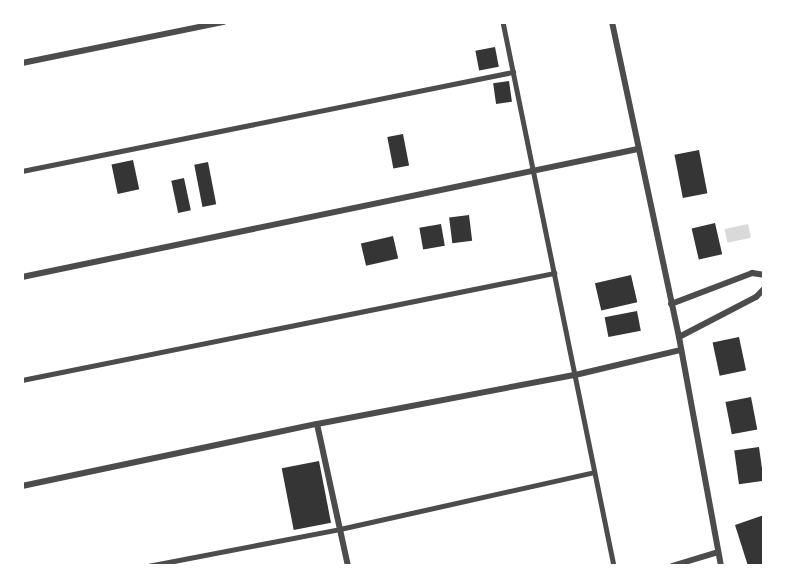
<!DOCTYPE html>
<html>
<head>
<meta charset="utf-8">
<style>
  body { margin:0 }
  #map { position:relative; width:786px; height:588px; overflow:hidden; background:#fff; font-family:Karla,sans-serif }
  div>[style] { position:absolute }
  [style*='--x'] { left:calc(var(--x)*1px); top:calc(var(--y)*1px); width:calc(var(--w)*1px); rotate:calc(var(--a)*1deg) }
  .water>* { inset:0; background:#d9d9d9; transform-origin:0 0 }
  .building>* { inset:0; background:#353535; transform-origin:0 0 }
  .service>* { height:4.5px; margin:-2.25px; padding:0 2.25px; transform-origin:2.25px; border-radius:2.25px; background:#4c4c4c }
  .minor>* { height:6px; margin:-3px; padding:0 3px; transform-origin:3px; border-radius:3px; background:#4c4c4c }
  span { translate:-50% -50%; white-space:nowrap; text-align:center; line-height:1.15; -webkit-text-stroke:4.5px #fff; paint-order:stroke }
  .frame { position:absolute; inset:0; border:24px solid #fff; pointer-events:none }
</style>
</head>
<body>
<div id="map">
  <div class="water">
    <i style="left:748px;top:224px;width:14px;height:24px;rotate:78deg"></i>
  </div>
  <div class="building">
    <i style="left:495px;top:47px;width:20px;height:20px;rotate:79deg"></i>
    <i style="left:509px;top:81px;width:21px;height:16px;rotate:82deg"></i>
    <i style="left:403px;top:134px;width:32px;height:16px;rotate:79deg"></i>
    <i style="left:699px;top:150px;width:44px;height:25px;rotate:79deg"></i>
    <i style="left:133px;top:160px;width:30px;height:22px;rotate:78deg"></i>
    <i style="left:208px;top:162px;width:43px;height:14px;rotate:79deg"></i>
    <i style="left:184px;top:178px;width:33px;height:13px;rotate:78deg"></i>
    <i style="left:469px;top:215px;width:26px;height:20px;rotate:83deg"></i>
    <i style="left:715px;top:223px;width:32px;height:24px;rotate:77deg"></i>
    <i style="left:441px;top:224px;width:22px;height:22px;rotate:80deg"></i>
    <i style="left:393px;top:236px;width:23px;height:33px;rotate:77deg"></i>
    <i style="left:631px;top:275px;width:28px;height:37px;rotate:77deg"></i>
    <i style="left:637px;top:311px;width:20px;height:33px;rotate:79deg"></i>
    <i style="left:739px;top:337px;width:34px;height:27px;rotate:78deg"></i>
    <i style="left:751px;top:397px;width:33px;height:26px;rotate:79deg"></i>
    <i style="left:759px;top:447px;width:34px;height:25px;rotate:82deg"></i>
    <i style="left:319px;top:461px;width:63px;height:38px;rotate:79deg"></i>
    <i style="clip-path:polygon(764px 515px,764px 566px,748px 566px,735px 525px)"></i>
  </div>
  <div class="service">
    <i style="--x:503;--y:22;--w:555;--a:78.47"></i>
    <i style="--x:22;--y:171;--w:501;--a:-11.4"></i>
    <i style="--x:22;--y:380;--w:543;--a:-11.37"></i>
    <i style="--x:148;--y:566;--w:196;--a:-10.9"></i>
    <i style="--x:340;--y:529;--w:260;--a:-12.6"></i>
  </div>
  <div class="minor">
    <i style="--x:612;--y:22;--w:322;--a:78"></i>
    <i style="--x:679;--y:337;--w:233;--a:79.6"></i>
    <i style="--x:22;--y:63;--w:206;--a:-11.5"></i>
    <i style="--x:22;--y:277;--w:629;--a:-11.74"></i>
    <i style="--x:671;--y:304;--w:87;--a:-20.9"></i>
    <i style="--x:752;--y:273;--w:12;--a:9"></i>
    <i style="--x:679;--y:337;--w:87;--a:-27.5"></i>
    <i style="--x:756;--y:297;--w:11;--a:-45"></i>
    <i style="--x:317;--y:424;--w:145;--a:77.7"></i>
    <i style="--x:22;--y:486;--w:301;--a:-11.9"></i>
    <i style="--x:317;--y:424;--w:263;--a:-10.8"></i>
    <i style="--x:575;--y:375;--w:109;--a:-13.3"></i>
    <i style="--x:672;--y:566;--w:48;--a:-16.9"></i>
  </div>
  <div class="frame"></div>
</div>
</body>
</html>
